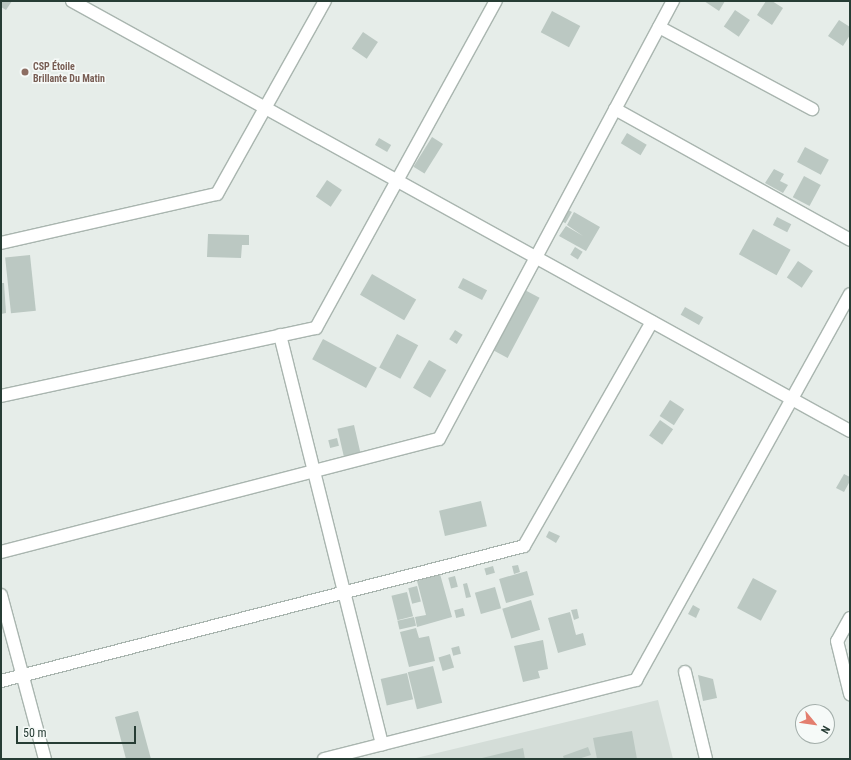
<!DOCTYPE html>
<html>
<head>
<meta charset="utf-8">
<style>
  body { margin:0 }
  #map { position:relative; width:851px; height:760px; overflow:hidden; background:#e6ede9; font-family:"Roboto Condensed",sans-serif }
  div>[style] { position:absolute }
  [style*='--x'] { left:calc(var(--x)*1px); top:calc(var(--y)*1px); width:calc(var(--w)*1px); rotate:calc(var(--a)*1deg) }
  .built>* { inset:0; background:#d4ddd8 }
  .building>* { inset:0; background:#bbc8c2; transform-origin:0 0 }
  .roads { filter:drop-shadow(1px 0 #a9b5af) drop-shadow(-1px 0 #a9b5af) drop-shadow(0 1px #a9b5af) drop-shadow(0 -1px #a9b5af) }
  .minor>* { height:12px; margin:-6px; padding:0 6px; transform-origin:6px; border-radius:6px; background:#fff }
  .dots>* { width:11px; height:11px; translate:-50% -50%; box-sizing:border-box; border:2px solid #f6faf8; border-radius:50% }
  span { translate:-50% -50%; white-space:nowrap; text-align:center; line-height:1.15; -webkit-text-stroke:3px #f6faf8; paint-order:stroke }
  .education-label { font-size:10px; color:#785e54; font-weight:700 }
  .left { translate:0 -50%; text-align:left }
  .frame { position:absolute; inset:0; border:2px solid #273d35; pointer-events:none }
  .north { position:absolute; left:795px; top:704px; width:40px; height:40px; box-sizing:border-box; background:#f6faf8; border:1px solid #a3aeaa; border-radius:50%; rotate:119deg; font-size:11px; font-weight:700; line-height:16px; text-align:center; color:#273d35 }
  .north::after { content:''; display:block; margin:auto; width:14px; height:18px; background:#e37e6e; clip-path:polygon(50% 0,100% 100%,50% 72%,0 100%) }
  .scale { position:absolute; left:16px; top:726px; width:120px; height:18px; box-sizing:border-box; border:2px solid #273d35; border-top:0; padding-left:5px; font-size:12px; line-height:14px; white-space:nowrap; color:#273d35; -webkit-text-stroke:3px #f6faf8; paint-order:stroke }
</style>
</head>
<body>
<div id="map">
  <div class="built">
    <i style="clip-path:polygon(658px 700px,673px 759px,412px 759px)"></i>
  </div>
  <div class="building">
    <i style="clip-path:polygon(1px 1px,12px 1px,6px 10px,1px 7px)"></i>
    <i style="clip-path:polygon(704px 1px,725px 1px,719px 11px)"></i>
    <i style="clip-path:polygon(766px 1px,772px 1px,783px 8px,772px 25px,757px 15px)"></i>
    <i style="left:735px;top:10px;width:18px;height:20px;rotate:34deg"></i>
    <i style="left:552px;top:11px;width:32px;height:24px;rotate:28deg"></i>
    <i style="clip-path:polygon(839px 20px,850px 27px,850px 35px,843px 46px,828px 36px)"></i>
    <i style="left:363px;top:32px;width:18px;height:20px;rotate:34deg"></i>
    <i style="left:627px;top:133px;width:23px;height:12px;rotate:31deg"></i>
    <i style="left:432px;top:137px;width:13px;height:35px;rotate:32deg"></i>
    <i style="left:379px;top:138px;width:14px;height:8px;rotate:30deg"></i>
    <i style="left:805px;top:147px;width:27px;height:17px;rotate:28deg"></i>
    <i style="clip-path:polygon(774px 169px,784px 174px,780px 181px,788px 185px,783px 193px,765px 183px)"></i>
    <i style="left:804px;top:176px;width:19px;height:24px;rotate:28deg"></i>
    <i style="left:327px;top:180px;width:18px;height:20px;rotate:34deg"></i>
    <i style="left:565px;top:208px;width:8px;height:13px;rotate:30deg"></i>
    <i style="clip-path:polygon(574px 212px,600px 227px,586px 251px,559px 236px,566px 226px,583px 236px,567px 225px)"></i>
    <i style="left:777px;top:217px;width:16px;height:9px;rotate:27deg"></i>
    <i style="left:753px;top:229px;width:43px;height:29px;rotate:29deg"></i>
    <i style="clip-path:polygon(208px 234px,249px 235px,249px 245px,242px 245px,241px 258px,207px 257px)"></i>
    <i style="left:575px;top:247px;width:9px;height:9px;rotate:32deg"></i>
    <i style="left:30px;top:255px;width:56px;height:25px;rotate:84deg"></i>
    <i style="left:798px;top:261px;width:18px;height:20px;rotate:34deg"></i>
    <i style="left:372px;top:274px;width:51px;height:24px;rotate:30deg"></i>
    <i style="left:463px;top:278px;width:27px;height:11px;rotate:27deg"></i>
    <i style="clip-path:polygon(1px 283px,4px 283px,6px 313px,1px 314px)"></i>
    <i style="left:521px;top:288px;width:21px;height:68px;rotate:28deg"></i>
    <i style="left:685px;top:307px;width:21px;height:9px;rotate:29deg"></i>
    <i style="left:455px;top:330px;width:9px;height:11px;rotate:32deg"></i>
    <i style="left:397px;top:334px;width:24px;height:38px;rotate:28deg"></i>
    <i style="left:323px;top:339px;width:61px;height:23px;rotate:28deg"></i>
    <i style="left:429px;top:360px;width:20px;height:32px;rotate:30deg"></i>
    <i style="left:670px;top:400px;width:17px;height:19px;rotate:33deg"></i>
    <i style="left:660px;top:420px;width:16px;height:19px;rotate:35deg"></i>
    <i style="left:354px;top:425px;width:28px;height:17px;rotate:77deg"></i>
    <i style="left:337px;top:438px;width:8px;height:9px;rotate:76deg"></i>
    <i style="clip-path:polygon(844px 474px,850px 477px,850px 481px,844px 492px,836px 488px)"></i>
    <i style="left:481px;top:501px;width:26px;height:43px;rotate:77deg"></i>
    <i style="clip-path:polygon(549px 531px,560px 536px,556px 543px,546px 537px)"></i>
    <i style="clip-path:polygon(518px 565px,520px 572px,514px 574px,512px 566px)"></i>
    <i style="left:493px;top:566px;width:7px;height:9px;rotate:74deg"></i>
    <i style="left:527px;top:571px;width:25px;height:29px;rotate:74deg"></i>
    <i style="clip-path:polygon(440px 574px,452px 617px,417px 627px,415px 617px,426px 615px,417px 581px)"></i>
    <i style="left:455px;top:576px;width:11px;height:7px;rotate:75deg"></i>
    <i style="left:753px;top:578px;width:27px;height:34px;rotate:28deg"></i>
    <i style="clip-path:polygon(467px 583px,471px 597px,466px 598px,463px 584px)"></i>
    <i style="left:417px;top:586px;width:16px;height:9px;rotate:76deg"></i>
    <i style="left:495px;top:587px;width:22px;height:21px;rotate:74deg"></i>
    <i style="left:407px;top:592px;width:25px;height:16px;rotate:76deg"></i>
    <i style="left:531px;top:600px;width:31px;height:30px;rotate:73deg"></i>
    <i style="clip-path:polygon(693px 605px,700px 609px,696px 618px,688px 614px)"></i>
    <i style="left:463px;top:608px;width:8px;height:9px;rotate:76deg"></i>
    <i style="clip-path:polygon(577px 609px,579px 618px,574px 620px,571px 610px)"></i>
    <i style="clip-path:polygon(570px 612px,576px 635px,583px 633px,586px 645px,558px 653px,548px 618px)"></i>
    <i style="left:414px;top:617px;width:9px;height:17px;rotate:77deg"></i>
    <i style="clip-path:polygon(416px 628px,419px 638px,429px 636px,435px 661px,409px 667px,400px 632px)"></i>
    <i style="clip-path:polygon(543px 640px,548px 669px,538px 671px,540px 678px,523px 682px,514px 646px)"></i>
    <i style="left:459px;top:646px;width:8px;height:8px;rotate:76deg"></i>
    <i style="left:450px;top:654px;width:14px;height:12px;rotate:73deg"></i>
    <i style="left:433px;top:666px;width:38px;height:26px;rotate:76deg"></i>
    <i style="left:407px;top:673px;width:27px;height:27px;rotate:77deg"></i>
    <i style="clip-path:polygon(698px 675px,713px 679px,717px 698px,703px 701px)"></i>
    <i style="clip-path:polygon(138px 711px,151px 759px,126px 759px,115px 717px)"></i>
    <i style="clip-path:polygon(632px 731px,637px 759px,597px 759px,593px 738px)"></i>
    <i style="clip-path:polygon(588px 747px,591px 755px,578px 759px,564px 759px,563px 756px)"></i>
    <i style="clip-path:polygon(523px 748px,525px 759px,482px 759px,482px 758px)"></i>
  </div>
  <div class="roads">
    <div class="minor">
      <i style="--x:72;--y:1;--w:889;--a:28.93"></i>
      <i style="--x:659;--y:27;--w:174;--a:28.2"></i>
      <i style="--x:615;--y:109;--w:269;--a:29.1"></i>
      <i style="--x:1;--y:243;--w:221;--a:-12.8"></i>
      <i style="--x:217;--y:194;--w:221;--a:-60.8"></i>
      <i style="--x:280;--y:335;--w:422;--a:76"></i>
      <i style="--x:1;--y:396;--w:322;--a:-12.2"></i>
      <i style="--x:316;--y:328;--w:373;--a:-61.2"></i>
      <i style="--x:1;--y:552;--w:452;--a:-14.5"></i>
      <i style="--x:439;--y:439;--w:497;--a:-61.9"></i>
      <i style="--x:1;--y:595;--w:170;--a:75"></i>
      <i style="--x:850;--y:618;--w:26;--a:119"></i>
      <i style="--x:837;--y:641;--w:55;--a:76.2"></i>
      <i style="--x:685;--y:672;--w:89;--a:76.4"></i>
      <i style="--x:1;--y:681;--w:540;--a:-14.47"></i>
      <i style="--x:524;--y:546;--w:258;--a:-60.3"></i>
      <i style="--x:324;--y:759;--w:322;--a:-14.2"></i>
      <i style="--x:636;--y:680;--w:441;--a:-61"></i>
    </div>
  </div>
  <div class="dots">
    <i style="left:25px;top:72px;background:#8d6e63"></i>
  </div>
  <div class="education-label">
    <span class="left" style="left:33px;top:72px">CSP Étoile<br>Brillante Du Matin</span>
  </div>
  <div class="frame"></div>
  <div class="north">N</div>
  <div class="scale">50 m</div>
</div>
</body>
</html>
